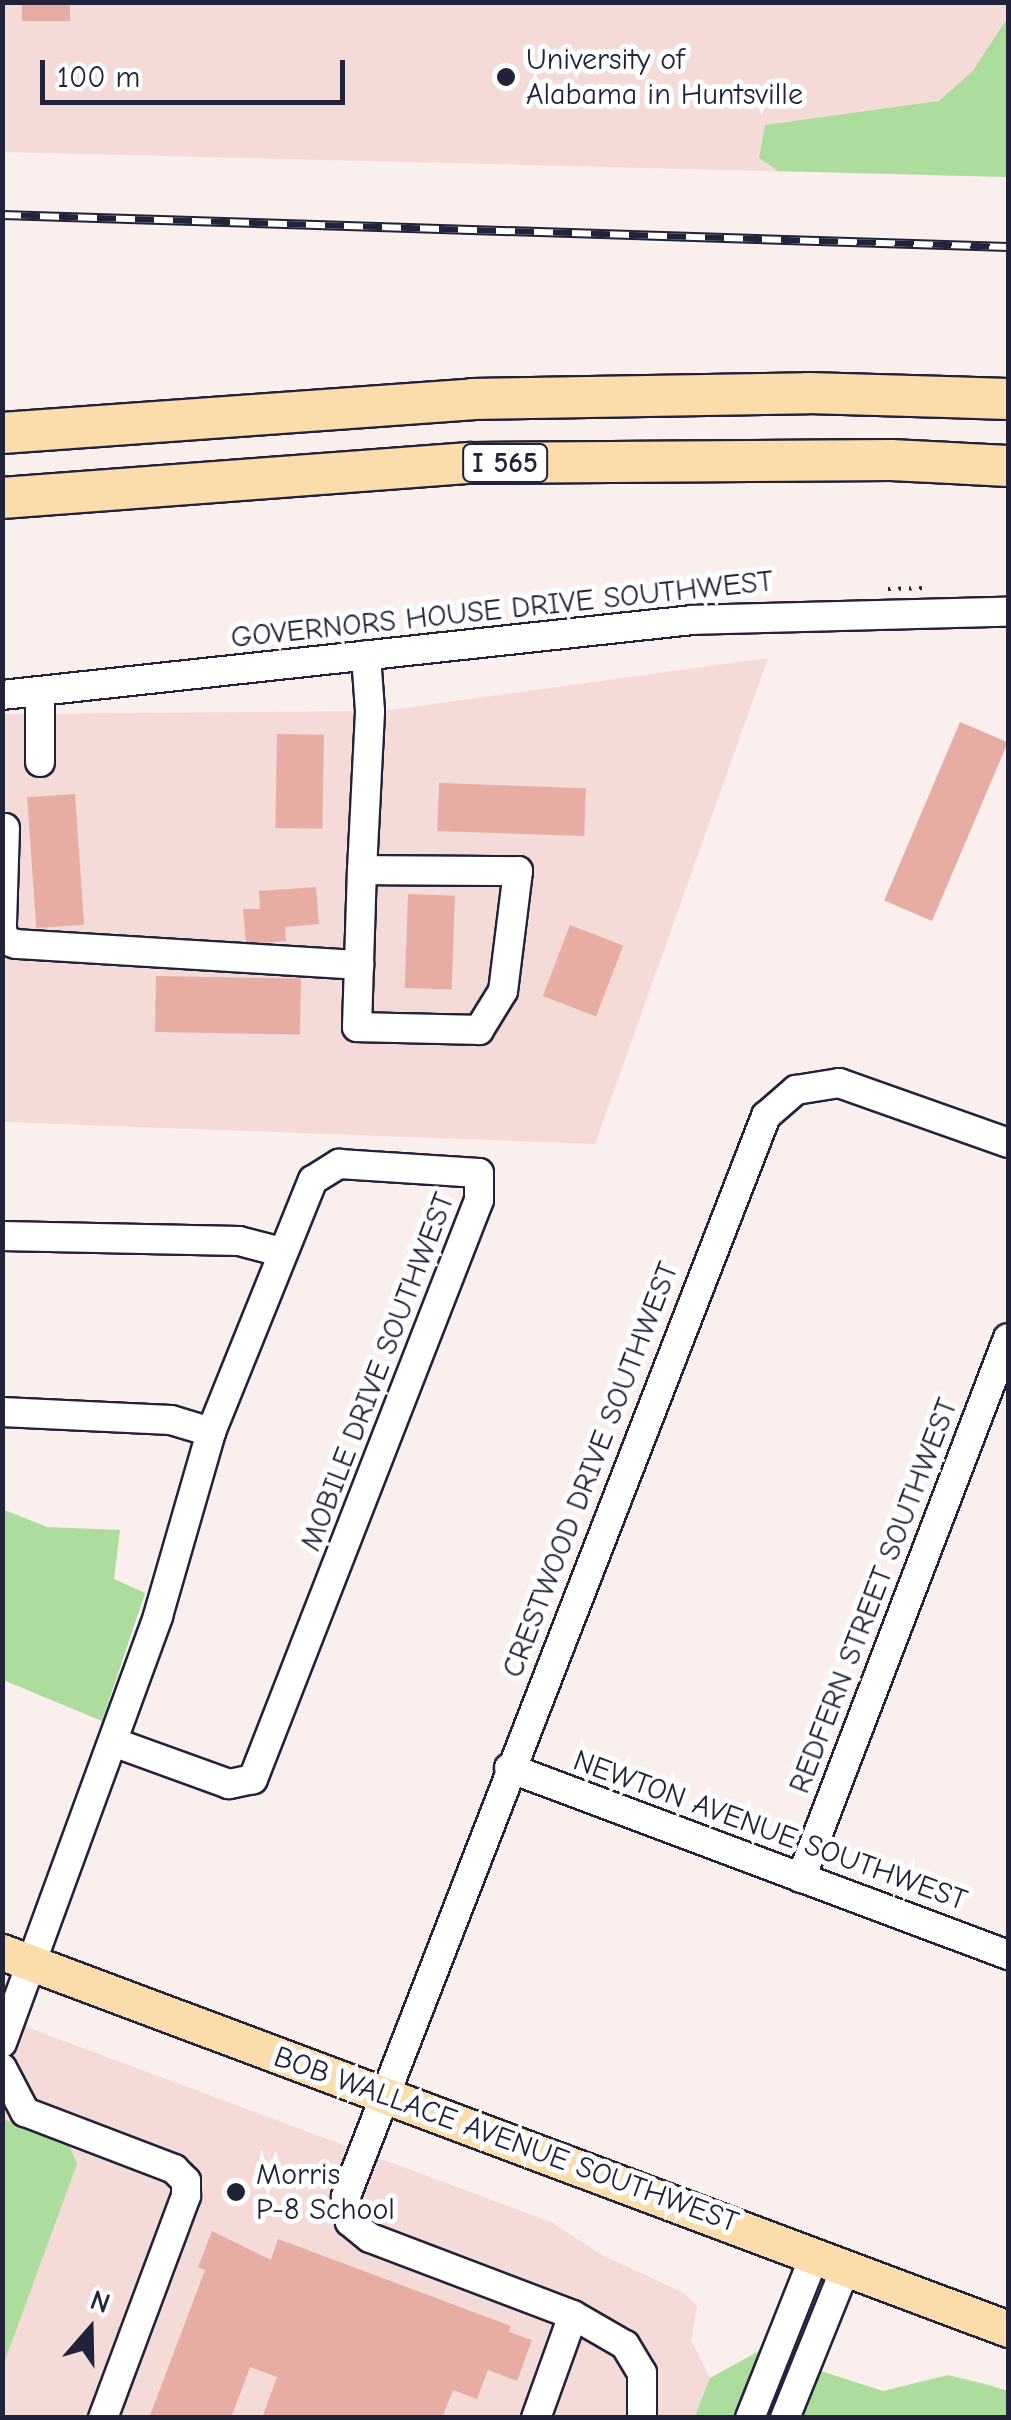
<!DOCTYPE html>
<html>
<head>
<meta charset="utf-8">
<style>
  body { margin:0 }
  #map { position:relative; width:1011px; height:2420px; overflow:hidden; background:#faefed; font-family:"Comic Neue",sans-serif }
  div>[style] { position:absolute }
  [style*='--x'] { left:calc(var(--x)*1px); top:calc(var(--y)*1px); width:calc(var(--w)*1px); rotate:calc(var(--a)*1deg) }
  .built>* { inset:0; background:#f4dbd7 }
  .green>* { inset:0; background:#acdd9d }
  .building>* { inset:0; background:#e7ada4; transform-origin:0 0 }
  .path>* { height:4px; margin-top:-2px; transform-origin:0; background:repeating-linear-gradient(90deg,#22223b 0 2.5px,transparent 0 10.5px) }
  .roads { filter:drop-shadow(2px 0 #22223b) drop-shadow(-2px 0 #22223b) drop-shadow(0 2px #22223b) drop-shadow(0 -2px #22223b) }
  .minor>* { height:28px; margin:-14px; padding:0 14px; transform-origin:14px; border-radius:14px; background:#fff }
  .major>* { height:35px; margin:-17.5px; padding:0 17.5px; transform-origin:17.5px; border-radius:17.5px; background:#faddab }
  .highway>* { height:40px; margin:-20px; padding:0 20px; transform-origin:20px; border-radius:20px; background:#faddab }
  .rail>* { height:10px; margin-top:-5px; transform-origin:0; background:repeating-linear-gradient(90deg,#fff 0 19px,#22223b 0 38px); box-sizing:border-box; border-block:2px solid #22223b }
  .dots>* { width:28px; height:28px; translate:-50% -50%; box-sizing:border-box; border:5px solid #fff; border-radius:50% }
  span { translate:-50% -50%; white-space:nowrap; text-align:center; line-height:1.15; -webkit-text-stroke:10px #fff; paint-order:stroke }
  .shield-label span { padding:2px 8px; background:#fff; border:2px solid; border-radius:8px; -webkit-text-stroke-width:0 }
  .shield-label { font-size:28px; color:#22223b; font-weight:700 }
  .poi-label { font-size:30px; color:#22223b }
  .left { translate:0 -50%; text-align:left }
  .street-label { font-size:30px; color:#22223b }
  .frame { position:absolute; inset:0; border:5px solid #22223b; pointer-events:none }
  .north { position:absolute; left:40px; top:2280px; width:100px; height:100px; -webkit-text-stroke:8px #fff; paint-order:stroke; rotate:20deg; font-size:28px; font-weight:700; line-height:40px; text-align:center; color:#22223b }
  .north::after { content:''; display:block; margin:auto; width:35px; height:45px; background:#22223b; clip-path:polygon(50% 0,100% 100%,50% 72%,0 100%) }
  .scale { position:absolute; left:40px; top:60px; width:305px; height:45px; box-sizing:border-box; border:5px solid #22223b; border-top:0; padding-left:12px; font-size:30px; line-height:35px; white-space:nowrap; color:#22223b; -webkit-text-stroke:8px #fff; paint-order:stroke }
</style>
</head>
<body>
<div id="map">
  <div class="built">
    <i style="clip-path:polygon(3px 3px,1008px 3px,1008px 177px,3px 152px)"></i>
    <i style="clip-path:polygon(768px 658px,595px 1144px,3px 1122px,3px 714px,382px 711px)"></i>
    <i style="clip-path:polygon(2px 2018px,551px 2222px,602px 2255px,684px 2293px,697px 2306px,691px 2340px,710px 2378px,694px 2417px,3px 2417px)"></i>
  </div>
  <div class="green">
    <i style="clip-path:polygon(1008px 17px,1008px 177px,778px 171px,759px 158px,765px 125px,939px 101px,972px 72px)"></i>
    <i style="clip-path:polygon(2px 1509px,47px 1527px,120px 1530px,114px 1579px,145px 1593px,102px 1721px,3px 1680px)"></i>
    <i style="clip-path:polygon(3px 2119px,69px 2145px,77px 2164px,3px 2366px)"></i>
    <i style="clip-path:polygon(759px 2351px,883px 2391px,948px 2375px,989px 2385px,1008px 2391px,1008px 2417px,694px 2418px,710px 2378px)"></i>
  </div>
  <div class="building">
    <i style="left:22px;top:2px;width:48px;height:19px"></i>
    <i style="left:960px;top:722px;width:52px;height:194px;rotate:23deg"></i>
    <i style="left:277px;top:734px;width:47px;height:94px;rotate:1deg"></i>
    <i style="left:439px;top:783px;width:147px;height:48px;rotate:2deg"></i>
    <i style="left:75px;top:794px;width:131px;height:48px;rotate:86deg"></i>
    <i style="clip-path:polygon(316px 887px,319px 924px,285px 927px,286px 941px,246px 944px,243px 909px,260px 909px,259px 891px)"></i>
    <i style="left:408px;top:894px;width:47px;height:94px;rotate:2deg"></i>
    <i style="left:570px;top:925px;width:57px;height:76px;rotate:21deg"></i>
    <i style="left:156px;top:976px;width:145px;height:56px;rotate:1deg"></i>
    <i style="clip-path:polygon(212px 2231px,271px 2260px,278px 2239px,511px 2326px,509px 2332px,532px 2340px,517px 2381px,488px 2370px,477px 2399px,453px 2390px,442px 2418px,262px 2418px,277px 2377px,250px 2367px,231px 2418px,149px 2418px,205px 2270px,198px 2267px)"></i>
  </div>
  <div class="path">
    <i style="--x:888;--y:589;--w:41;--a:-1.4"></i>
  </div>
  <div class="roads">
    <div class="minor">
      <i style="--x:40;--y:691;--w:71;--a:90"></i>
      <i style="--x:2;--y:695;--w:694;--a:-6.2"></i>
      <i style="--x:692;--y:620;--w:316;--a:-1.5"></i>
      <i style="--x:362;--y:870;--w:156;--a:0.4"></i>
      <i style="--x:518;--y:871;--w:121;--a:97.1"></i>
      <i style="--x:503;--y:991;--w:46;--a:121.6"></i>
      <i style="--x:479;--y:1030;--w:122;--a:-178.6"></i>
      <i style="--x:357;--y:1027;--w:157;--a:-88.2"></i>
      <i style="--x:362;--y:870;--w:159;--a:-87.1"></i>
      <i style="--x:370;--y:711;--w:56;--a:-94.1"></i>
      <i style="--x:2;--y:923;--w:95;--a:-88.2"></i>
      <i style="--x:2;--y:928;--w:12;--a:81"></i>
      <i style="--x:4;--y:940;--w:13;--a:18"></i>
      <i style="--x:16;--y:944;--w:344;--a:3.5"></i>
      <i style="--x:2;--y:1236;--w:237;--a:1.2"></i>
      <i style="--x:239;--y:1241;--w:43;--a:14.7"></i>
      <i style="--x:2;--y:1412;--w:169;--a:2.7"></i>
      <i style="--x:171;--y:1420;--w:42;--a:16.7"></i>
      <i style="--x:509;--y:1768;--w:533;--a:20.54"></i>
      <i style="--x:801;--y:1878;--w:578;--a:-69.03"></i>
      <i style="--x:2;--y:2043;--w:455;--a:-69.9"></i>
      <i style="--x:158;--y:1616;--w:191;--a:-73.9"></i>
      <i style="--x:211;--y:1432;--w:272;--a:-68"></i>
      <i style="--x:313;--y:1180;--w:31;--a:-32"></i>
      <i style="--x:339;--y:1164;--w:140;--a:3.7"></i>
      <i style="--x:479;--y:1173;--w:27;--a:90"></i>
      <i style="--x:479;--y:1200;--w:622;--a:111.32"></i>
      <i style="--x:253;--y:1779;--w:25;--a:168"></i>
      <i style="--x:229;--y:1784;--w:123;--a:-160.1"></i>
      <i style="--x:2;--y:2068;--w:50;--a:62.4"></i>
      <i style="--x:25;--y:2112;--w:160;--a:20.9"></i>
      <i style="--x:174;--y:2169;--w:17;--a:45"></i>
      <i style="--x:186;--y:2181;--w:15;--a:90"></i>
      <i style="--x:186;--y:2196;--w:237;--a:110.5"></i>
      <i style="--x:536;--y:2418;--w:109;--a:-70.2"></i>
      <i style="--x:642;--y:2418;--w:45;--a:-90"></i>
      <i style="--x:642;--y:2373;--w:33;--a:-121"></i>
      <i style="--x:625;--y:2345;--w:60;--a:-150"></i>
      <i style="--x:573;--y:2315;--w:217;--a:-159.2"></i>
      <i style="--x:370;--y:2238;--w:26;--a:-141"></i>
      <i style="--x:350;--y:2222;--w:26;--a:-99"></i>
      <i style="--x:346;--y:2196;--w:1159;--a:-68.75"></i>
      <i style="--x:766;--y:1116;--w:40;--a:-41"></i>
      <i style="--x:796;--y:1090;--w:44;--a:-9.2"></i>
      <i style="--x:839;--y:1083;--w:179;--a:19.5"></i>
      <i style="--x:750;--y:2418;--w:175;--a:-68.3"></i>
      <i style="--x:785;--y:2418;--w:163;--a:-68"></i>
    </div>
    <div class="major">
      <i style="--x:2;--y:1952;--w:1074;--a:20.54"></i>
    </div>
    <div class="highway">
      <i style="--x:2;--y:433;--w:471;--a:-4.1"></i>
      <i style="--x:472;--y:399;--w:336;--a:-1"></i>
      <i style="--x:808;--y:393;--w:200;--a:1.7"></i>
      <i style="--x:2;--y:498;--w:469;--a:-4.3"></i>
      <i style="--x:470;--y:463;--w:421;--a:-0.4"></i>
      <i style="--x:891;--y:460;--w:117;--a:2.9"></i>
    </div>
  </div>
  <div class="rail">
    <i style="--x:2;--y:215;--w:1007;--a:1.82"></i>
  </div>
  <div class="dots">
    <i style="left:506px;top:77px;background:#22223b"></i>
    <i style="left:236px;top:2192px;background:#22223b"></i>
  </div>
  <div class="shield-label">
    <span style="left:505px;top:463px">I 565</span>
  </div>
  <div class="poi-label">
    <span class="left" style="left:526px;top:77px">University of<br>Alabama in Huntsville</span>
    <span class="left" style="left:256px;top:2192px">Morris<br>P-8 School</span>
  </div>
  <div class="street-label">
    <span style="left:502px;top:610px;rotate:-6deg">GOVERNORS HOUSE DRIVE SOUTHWEST</span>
    <span style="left:378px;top:1372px;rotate:-69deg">MOBILE DRIVE SOUTHWEST</span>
    <span style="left:591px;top:1470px;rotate:-69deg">CRESTWOOD DRIVE SOUTHWEST</span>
    <span style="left:874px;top:1596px;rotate:-69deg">REDFERN STREET SOUTHWEST</span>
    <span style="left:770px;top:1831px;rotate:20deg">NEWTON AVENUE SOUTHWEST</span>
    <span style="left:506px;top:2140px;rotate:20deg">BOB WALLACE AVENUE SOUTHWEST</span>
  </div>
  <div class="frame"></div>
  <div class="north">N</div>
  <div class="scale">100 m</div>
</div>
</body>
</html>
